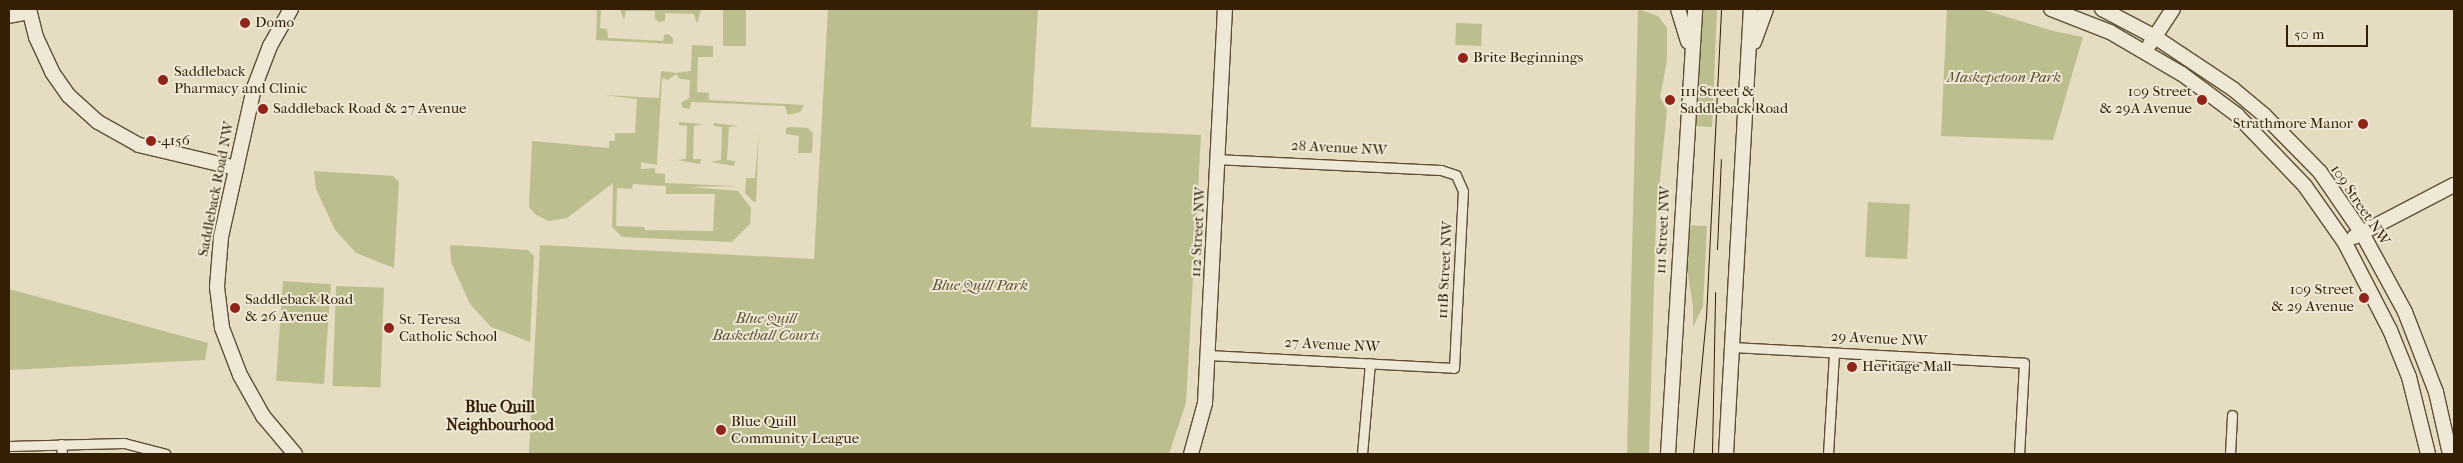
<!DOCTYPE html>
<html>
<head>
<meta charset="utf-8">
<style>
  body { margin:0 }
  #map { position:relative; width:2463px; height:463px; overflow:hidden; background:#e6dcc1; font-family:"IM FELL French Canon",serif }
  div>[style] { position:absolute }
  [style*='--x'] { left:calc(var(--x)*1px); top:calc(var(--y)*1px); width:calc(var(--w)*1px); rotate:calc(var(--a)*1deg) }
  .green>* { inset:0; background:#bdbe8e; transform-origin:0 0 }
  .roads { filter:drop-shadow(1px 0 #5f4e33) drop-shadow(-1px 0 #5f4e33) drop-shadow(0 1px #5f4e33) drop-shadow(0 -1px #5f4e33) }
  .street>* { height:9px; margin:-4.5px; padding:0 4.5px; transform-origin:4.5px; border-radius:4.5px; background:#efe8d7 }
  .secondary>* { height:14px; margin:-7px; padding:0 7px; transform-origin:7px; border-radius:7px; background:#efe8d7 }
  .tram>* { height:1px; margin:-0.5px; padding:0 0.5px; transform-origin:0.5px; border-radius:0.5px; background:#321f04 }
  .dots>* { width:14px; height:14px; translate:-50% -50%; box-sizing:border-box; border:2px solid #efe8d7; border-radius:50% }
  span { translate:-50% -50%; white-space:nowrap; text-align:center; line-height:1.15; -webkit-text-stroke:4px #efe8d7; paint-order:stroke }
  .poi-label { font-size:15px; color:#321f04 }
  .left { translate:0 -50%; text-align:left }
  .right { translate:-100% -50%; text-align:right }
  .park-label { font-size:15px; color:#5c4f2d; font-style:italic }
  .street-label { font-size:15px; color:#321f04 }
  .neighbourhood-label { font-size:16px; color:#321f04; font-weight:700 }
  .frame { position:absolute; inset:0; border:10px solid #321f04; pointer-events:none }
  .scale { position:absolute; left:2286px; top:25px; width:82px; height:22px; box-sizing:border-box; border:2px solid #321f04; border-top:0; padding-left:6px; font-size:15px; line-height:18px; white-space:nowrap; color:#321f04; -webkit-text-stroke:4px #efe8d7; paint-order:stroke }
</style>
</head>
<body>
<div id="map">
  <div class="green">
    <i style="clip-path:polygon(597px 9px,601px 9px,600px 28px,607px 29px,608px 38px,663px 41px,664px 35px,668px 34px,673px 38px,673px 44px,596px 40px)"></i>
    <i style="clip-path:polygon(620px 9px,701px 9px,697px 24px,694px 14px,665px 13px,665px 21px,659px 22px,655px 19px,655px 11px,626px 11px,624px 20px)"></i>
    <i style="left:723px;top:9px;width:23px;height:37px"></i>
    <i style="clip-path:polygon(828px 9px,1038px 9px,1031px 127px,1201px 135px,1186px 403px,1169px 454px,529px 454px,540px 245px,814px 259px)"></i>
    <i style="clip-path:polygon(1638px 9px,1658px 16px,1667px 28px,1667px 61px,1660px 97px,1667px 110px,1656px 220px,1649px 454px,1627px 454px)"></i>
    <i style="clip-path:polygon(1703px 9px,1717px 9px,1712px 127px,1694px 126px)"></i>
    <i style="clip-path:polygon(1947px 9px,1981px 9px,2053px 31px,2083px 37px,2053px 140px,1941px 136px)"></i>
    <i style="left:1456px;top:23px;width:26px;height:22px;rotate:2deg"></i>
    <i style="clip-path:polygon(evenodd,692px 45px,713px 46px,713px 57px,698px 57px,697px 92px,709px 93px,709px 100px,804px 105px,800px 112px,788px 115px,785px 106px,691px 102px,690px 109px,683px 108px,681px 103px,689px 98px,690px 80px,680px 79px,676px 74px,668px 80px,662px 78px,657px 165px,641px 162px,641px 169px,655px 168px,655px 173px,665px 174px,665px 183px,738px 186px,690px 187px,738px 191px,751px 208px,750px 224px,732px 242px,622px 237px,612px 227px,613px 183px,567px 218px,549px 221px,536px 215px,529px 207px,532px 141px,609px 148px,609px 141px,615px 141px,615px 133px,635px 133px,637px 99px,604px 95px,659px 98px,661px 71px,676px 73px,691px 71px,692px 45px,633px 184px,666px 186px,666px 194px,715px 194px,713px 231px,645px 230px,644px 227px,616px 226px,617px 188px,632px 189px,633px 184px)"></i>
    <i style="clip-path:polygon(679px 122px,703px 124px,694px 126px,693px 159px,701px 159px,700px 164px,677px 160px,686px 159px,687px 126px,679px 125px)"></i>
    <i style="clip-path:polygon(714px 123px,738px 126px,729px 127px,727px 160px,735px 161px,734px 166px,711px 162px,721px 160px,722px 127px,714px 126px)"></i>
    <i style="clip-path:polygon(790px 127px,808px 128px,813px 133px,812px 153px,798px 153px,799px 136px,786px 134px,786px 128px)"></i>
    <i style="clip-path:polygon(759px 130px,756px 202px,754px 202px,745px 193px,746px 178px,755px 178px)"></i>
    <i style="clip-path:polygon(314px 171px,393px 176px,399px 182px,394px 268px,356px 253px,335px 230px,316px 189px)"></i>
    <i style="left:1868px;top:202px;width:42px;height:55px;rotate:3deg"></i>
    <i style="clip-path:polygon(1686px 225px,1707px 226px,1703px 306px,1693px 327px,1693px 306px,1685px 256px)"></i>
    <i style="clip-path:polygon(450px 245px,528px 250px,534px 256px,530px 342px,491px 327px,470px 304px,451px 262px)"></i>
    <i style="left:283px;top:281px;width:48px;height:100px;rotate:4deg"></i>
    <i style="left:336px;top:286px;width:48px;height:100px;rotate:2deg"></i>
    <i style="clip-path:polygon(9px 289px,208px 343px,205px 360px,9px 370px)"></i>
  </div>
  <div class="roads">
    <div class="street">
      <i style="--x:1732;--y:347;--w:292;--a:3.1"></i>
      <i style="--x:2024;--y:363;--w:91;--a:93.1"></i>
      <i style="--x:1208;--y:355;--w:246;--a:3"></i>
      <i style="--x:1454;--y:368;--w:20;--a:-87"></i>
      <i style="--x:1455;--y:348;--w:157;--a:-87.1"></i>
      <i style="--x:1463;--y:191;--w:17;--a:-114"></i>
      <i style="--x:1456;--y:175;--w:16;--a:-162"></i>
      <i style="--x:1441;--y:170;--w:222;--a:-177.2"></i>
      <i style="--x:61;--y:444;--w:10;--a:84"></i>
      <i style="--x:9;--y:446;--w:115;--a:-1.5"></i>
      <i style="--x:124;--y:443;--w:43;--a:14.7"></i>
      <i style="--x:1362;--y:454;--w:91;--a:-85"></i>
      <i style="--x:1828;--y:454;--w:101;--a:-86.6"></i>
      <i style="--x:2230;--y:454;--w:39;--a:-87"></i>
    </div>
    <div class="secondary">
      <i style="--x:29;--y:9;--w:29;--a:76"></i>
      <i style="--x:36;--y:37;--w:38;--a:65"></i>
      <i style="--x:52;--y:72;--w:29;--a:55"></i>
      <i style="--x:69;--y:96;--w:39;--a:42"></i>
      <i style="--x:98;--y:122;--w:47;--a:29.3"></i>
      <i style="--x:139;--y:145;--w:100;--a:13.3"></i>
      <i style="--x:291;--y:9;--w:43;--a:119.6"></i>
      <i style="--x:270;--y:46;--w:45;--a:110.9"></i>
      <i style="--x:254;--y:88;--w:153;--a:102.5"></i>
      <i style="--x:221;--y:237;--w:50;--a:94.6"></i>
      <i style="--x:217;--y:287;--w:41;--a:83"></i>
      <i style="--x:222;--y:328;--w:50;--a:69"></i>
      <i style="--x:240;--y:375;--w:47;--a:60.7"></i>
      <i style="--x:263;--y:416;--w:50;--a:49.9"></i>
      <i style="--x:1678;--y:9;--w:34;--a:73"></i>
      <i style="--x:2051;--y:9;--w:63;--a:21.3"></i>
      <i style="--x:2110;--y:32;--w:83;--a:30.3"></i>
      <i style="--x:2182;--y:74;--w:69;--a:36.7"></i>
      <i style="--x:2237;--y:115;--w:98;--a:46.2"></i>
      <i style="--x:2305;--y:186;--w:70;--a:54.9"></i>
      <i style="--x:2345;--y:243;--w:98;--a:62.7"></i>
      <i style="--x:2390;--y:330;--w:51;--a:68"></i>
      <i style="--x:2409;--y:377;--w:79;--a:76.1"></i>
      <i style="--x:2102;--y:9;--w:60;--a:27.8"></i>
      <i style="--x:2155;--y:37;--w:94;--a:33.7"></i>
      <i style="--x:2233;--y:89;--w:40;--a:40"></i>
      <i style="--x:2264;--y:115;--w:80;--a:45.5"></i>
      <i style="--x:2320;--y:172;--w:74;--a:55.5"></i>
      <i style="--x:2362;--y:233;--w:90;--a:61.4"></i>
      <i style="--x:2405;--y:312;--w:86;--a:68.8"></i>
      <i style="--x:2436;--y:392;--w:64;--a:77.3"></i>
      <i style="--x:9;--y:16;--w:20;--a:-11"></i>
      <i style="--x:1754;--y:42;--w:35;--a:-70"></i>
      <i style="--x:2150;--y:44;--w:42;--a:-56.7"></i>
      <i style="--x:2354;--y:237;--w:113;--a:-27.5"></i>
      <i style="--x:1191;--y:454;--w:53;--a:-74.6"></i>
      <i style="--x:1205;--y:403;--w:395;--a:-87.1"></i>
      <i style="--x:1668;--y:454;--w:446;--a:-86.5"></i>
      <i style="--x:1726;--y:454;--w:446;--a:-86.8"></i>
    </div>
  </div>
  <div class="tram">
    <i style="--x:1717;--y:249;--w:90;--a:-87.5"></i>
    <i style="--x:1693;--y:454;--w:138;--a:-84.6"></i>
    <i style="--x:1706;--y:317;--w:308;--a:-87.2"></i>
    <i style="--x:1712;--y:454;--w:162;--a:-88.9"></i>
  </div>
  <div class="dots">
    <i style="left:245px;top:23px;background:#8f2418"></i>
    <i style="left:1463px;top:58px;background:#8f2418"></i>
    <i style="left:163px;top:80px;background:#8f2418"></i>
    <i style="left:1670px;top:100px;background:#8f2418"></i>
    <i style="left:2202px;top:100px;background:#8f2418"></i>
    <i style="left:263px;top:109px;background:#8f2418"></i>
    <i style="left:2363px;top:124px;background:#8f2418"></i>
    <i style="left:151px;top:141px;background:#8f2418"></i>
    <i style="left:2364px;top:298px;background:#8f2418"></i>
    <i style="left:235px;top:308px;background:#8f2418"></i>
    <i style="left:389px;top:328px;background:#8f2418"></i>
    <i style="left:1852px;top:367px;background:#8f2418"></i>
    <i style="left:721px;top:430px;background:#8f2418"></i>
  </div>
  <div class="poi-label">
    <span class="left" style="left:255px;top:23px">Domo</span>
    <span class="left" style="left:1473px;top:58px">Brite Beginnings</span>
    <span class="left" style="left:174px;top:80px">Saddleback<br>Pharmacy and Clinic</span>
    <span class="left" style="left:1680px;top:100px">111 Street &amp;<br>Saddleback Road</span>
    <span class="right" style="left:2192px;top:100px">109 Street<br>&amp; 29A Avenue</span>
    <span class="left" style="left:273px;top:109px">Saddleback Road &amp; 27 Avenue</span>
    <span class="right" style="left:2353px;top:124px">Strathmore Manor</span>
    <span class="left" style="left:161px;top:141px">4156</span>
    <span class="right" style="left:2354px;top:298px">109 Street<br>&amp; 29 Avenue</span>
    <span class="left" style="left:245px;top:308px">Saddleback Road<br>&amp; 26 Avenue</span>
    <span class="left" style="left:399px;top:328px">St. Teresa<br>Catholic School</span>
    <span class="left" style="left:1862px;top:367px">Heritage Mall</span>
    <span class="left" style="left:731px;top:430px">Blue Quill<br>Community League</span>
  </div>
  <div class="park-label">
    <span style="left:2004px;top:78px">Maskepetoon Park</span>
    <span style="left:980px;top:286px">Blue Quill Park</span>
    <span style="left:766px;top:327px">Blue Quill<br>Basketball Courts</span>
  </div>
  <div class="street-label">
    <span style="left:1339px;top:148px;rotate:3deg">28 Avenue NW</span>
    <span style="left:216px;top:189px;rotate:-79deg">Saddleback Road NW</span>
    <span style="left:2360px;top:205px;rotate:56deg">109 Street NW</span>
    <span style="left:1663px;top:230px;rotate:-87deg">111 Street NW</span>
    <span style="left:1198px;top:232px;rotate:-87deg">112 Street NW</span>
    <span style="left:1445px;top:270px;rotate:-87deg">111B Street NW</span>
    <span style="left:1879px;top:339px;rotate:3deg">29 Avenue NW</span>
    <span style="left:1332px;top:345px;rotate:3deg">27 Avenue NW</span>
  </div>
  <div class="neighbourhood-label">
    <span style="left:500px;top:416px">Blue Quill<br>Neighbourhood</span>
  </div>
  <div class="frame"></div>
  <div class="scale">50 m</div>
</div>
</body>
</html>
